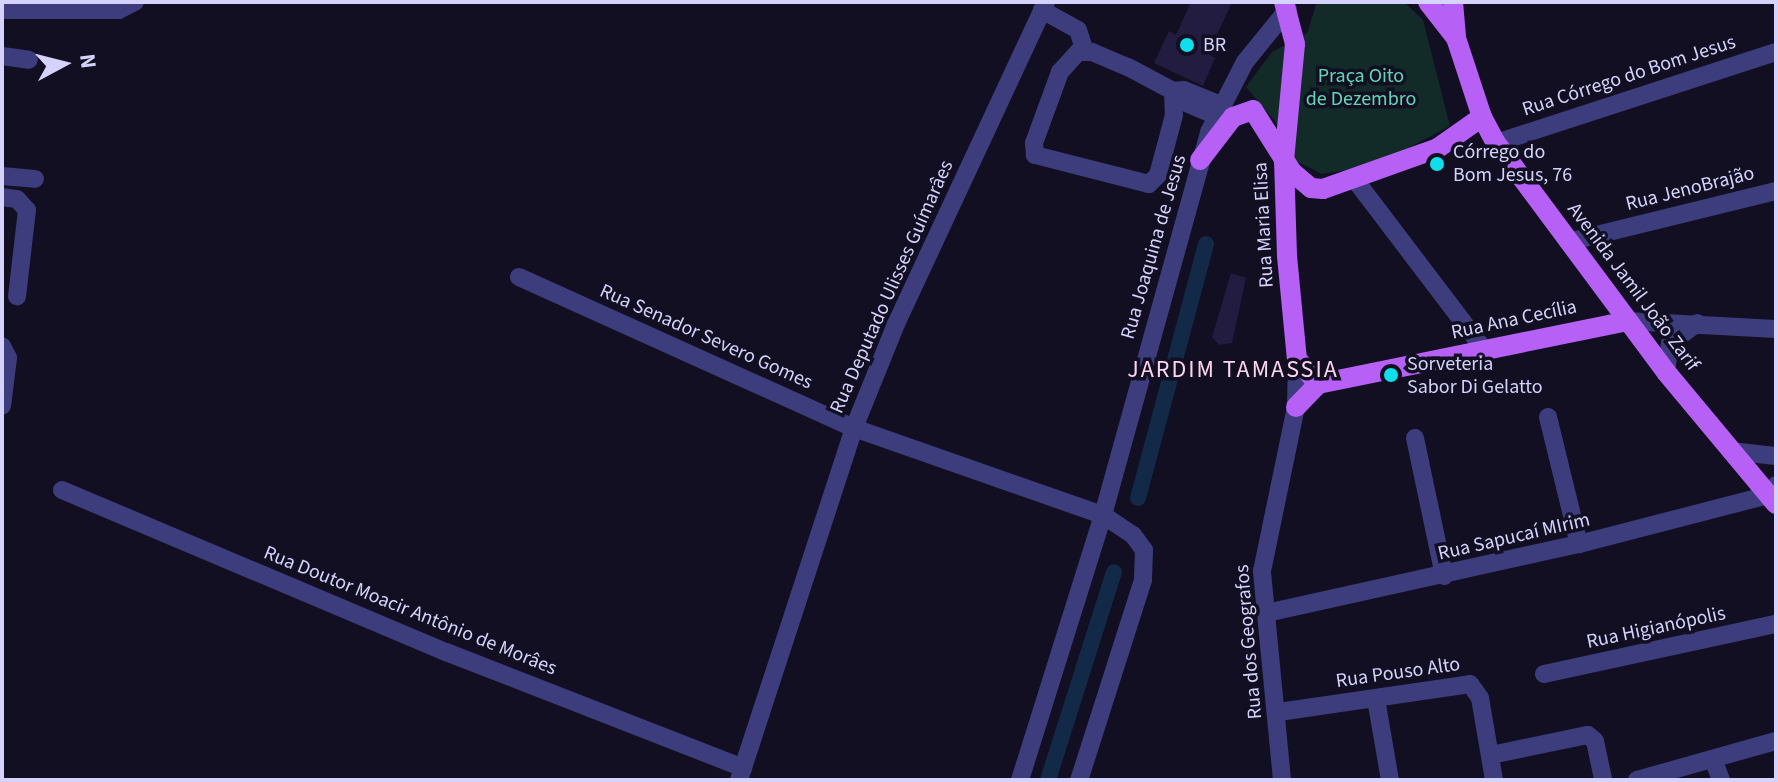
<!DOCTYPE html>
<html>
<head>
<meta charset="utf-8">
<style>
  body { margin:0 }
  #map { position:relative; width:1778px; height:782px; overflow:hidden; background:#110f21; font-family:"Source Sans 3",sans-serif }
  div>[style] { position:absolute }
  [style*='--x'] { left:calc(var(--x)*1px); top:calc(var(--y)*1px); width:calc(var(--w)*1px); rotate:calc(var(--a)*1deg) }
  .green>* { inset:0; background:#122b29 }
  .canal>* { height:16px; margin:-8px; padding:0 8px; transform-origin:8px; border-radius:8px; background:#122947 }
  .building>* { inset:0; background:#221c41 }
  .minor>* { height:18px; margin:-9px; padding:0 9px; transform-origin:9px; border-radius:9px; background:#3d3d7d }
  .major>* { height:20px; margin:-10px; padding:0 10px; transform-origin:10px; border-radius:10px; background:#b660f5 }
  .dots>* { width:22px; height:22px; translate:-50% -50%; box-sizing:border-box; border:4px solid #110f21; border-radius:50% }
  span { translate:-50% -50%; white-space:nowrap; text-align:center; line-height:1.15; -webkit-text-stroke:7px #110f21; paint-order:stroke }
  .poi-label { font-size:20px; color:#d5d2fc }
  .left { translate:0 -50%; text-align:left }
  .park-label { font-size:20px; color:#63d7b5 }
  .street-label { font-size:20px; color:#d5d2fc }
  .quarter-label { font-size:24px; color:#fcd4ef; letter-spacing:2px }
  .frame { position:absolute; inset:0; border:4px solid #d5d2fc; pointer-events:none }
  .north { position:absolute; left:24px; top:24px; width:80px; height:80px; -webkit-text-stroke:6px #110f21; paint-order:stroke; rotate:83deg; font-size:22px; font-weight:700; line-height:32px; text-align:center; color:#d5d2fc }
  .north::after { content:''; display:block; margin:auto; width:28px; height:36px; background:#d5d2fc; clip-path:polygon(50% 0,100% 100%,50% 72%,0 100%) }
</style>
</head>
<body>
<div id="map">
  <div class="green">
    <i style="clip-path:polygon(1317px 2px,1404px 2px,1423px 20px,1450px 126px,1376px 165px,1322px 174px,1296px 161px,1274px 120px,1246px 87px,1272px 52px,1307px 33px)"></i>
  </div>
  <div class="canal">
    <i style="--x:1138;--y:498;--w:263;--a:-75"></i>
    <i style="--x:1048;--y:780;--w:218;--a:-72.4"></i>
  </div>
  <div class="building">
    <i style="clip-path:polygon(1191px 2px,1232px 2px,1208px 54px,1215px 58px,1203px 86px,1154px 63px,1169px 31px,1176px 35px)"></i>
    <i style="clip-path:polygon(1231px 273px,1246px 278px,1232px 343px,1219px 345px,1212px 337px)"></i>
  </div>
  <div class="minor">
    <i style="--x:2;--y:10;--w:117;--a:0"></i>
    <i style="--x:119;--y:10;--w:18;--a:-27"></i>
    <i style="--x:1042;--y:10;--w:41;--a:29.1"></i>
    <i style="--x:1078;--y:30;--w:22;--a:72"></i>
    <i style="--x:2;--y:56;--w:27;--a:8"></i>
    <i style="--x:1173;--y:91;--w:24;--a:88"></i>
    <i style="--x:1174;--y:115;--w:62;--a:104.9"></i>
    <i style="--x:1158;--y:175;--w:13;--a:135"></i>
    <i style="--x:1149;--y:184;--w:118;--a:-165.7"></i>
    <i style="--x:1035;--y:155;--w:12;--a:-95"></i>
    <i style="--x:1034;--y:143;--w:76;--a:-69.9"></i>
    <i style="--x:1060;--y:72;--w:27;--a:-48"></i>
    <i style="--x:1078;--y:52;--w:14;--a:0"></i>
    <i style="--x:1092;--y:52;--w:39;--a:23"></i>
    <i style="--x:1128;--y:67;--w:51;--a:28.1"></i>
    <i style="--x:1173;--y:91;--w:11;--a:56"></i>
    <i style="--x:1179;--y:100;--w:41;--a:22.8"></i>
    <i style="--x:1173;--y:91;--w:11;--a:-5"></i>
    <i style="--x:1184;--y:90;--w:40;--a:22"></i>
    <i style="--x:1496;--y:143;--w:294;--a:-18"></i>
    <i style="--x:2;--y:176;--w:33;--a:5"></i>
    <i style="--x:1356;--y:181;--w:213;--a:52.8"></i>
    <i style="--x:2;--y:197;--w:15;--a:8"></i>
    <i style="--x:17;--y:199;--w:15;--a:48"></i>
    <i style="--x:27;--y:210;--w:87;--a:96.6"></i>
    <i style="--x:1568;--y:242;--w:214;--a:-13.8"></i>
    <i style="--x:519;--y:277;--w:367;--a:24.3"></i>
    <i style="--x:854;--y:428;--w:264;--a:19.3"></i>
    <i style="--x:1103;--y:515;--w:36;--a:34"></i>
    <i style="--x:1133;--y:535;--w:19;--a:54"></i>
    <i style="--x:1144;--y:550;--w:30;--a:92"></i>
    <i style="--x:1143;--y:580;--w:210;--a:107.7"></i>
    <i style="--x:1627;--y:321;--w:149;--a:3.1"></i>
    <i style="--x:2;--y:346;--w:13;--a:63"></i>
    <i style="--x:8;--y:358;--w:48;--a:97.1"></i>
    <i style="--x:1666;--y:372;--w:29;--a:-82"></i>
    <i style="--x:1670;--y:343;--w:34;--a:-36"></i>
    <i style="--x:1548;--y:417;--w:131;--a:76.3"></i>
    <i style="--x:1415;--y:438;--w:141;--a:78.1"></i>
    <i style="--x:1731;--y:451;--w:45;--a:6.3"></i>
    <i style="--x:62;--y:490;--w:417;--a:22.9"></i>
    <i style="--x:446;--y:652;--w:319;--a:21.3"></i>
    <i style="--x:1267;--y:613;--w:320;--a:-12.5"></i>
    <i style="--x:1579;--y:544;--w:196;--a:-14.5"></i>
    <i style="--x:1769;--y:495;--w:12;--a:-55"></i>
    <i style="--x:1544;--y:674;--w:237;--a:-12.2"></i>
    <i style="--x:1376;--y:699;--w:82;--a:80.2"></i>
    <i style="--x:1279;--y:712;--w:193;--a:-8.3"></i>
    <i style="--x:1470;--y:684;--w:17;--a:54"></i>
    <i style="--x:1480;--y:698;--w:83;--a:80.3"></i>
    <i style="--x:1491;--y:755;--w:99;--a:-11.7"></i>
    <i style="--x:1588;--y:735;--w:9;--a:41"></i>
    <i style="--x:1595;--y:741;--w:40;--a:78"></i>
    <i style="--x:1713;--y:759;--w:22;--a:69"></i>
    <i style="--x:739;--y:780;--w:370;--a:-71.9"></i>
    <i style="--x:854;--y:428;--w:112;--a:-68"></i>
    <i style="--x:896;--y:324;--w:355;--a:-65"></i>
    <i style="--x:1020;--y:780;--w:278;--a:-72.6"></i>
    <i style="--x:1103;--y:515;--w:397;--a:-74.5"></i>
    <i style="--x:1209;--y:132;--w:79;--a:-62.8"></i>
    <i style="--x:1245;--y:62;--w:68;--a:-50.9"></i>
    <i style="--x:1282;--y:780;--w:210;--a:-95.5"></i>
    <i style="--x:1262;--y:571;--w:167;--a:-78.3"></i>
    <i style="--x:1296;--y:407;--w:48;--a:-88.8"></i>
    <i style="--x:1637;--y:780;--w:144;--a:-15.7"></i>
  </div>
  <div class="major">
    <i style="--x:1284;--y:2;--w:43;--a:75.3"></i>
    <i style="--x:1295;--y:44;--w:117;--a:95.4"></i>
    <i style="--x:1284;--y:160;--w:96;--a:88.2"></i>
    <i style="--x:1287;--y:256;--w:103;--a:84.5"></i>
    <i style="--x:1297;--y:359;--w:33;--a:50"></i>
    <i style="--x:1428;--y:2;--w:46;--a:52.1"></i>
    <i style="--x:1456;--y:38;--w:83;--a:71.8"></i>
    <i style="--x:1482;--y:117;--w:30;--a:62"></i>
    <i style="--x:1496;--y:143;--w:285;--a:53.4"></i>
    <i style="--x:1666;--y:372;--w:172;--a:50.2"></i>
    <i style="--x:1453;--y:2;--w:32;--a:85"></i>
    <i style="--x:1200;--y:160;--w:54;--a:-52.5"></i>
    <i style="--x:1233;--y:117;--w:21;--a:-19"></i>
    <i style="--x:1253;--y:110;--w:73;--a:57.8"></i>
    <i style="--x:1292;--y:172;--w:25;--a:40"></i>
    <i style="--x:1311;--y:188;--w:12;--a:5"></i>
    <i style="--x:1323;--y:189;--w:122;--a:-19.6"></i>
    <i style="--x:1438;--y:148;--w:54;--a:-35.2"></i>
    <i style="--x:1318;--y:384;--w:315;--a:-11.5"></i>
    <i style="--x:1296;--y:407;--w:32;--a:-46"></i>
  </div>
  <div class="dots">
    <i style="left:1187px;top:45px;background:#0fdfeb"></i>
    <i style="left:1437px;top:164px;background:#0fdfeb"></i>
    <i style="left:1391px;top:375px;background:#0fdfeb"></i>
  </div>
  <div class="poi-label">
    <span class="left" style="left:1203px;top:45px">BR</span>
    <span class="left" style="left:1453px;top:164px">Córrego do<br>Bom Jesus, 76</span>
    <span class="left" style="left:1407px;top:376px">Sorveteria<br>Sabor Di Gelatto</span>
  </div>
  <div class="park-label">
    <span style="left:1361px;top:88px">Praça Oito<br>de Dezembro</span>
  </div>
  <div class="street-label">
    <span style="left:1629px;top:76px;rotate:-18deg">Rua Córrego do Bom Jesus</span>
    <span style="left:1690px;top:189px;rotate:-14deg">Rua JenoBrajão</span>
    <span style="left:1264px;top:225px;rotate:-93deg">Rua Maria Elisa</span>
    <span style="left:1154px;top:247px;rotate:-74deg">Rua Joaquina de Jesus</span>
    <span style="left:892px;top:287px;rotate:-66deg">Rua Deputado Ulisses Guímarâes</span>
    <span style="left:1633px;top:287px;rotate:53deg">Avenida Jamil João Zarif</span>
    <span style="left:1514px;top:320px;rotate:-12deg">Rua Ana Cecília</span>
    <span style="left:706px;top:337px;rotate:24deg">Rua Senador Severo Gomes</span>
    <span style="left:1514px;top:537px;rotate:-13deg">Rua Sapucaí MIrim</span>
    <span style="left:410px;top:611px;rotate:22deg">Rua Doutor Moacir Antônio de Morâes</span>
    <span style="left:1656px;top:628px;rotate:-12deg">Rua Higianópolis</span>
    <span style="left:1249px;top:642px;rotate:-95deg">Rua dos Geografos</span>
    <span style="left:1398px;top:673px;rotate:-8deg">Rua Pouso Alto</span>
  </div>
  <div class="quarter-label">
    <span style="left:1233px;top:370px">JARDIM TAMASSIA</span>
  </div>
  <div class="frame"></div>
  <div class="north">N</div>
</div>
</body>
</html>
